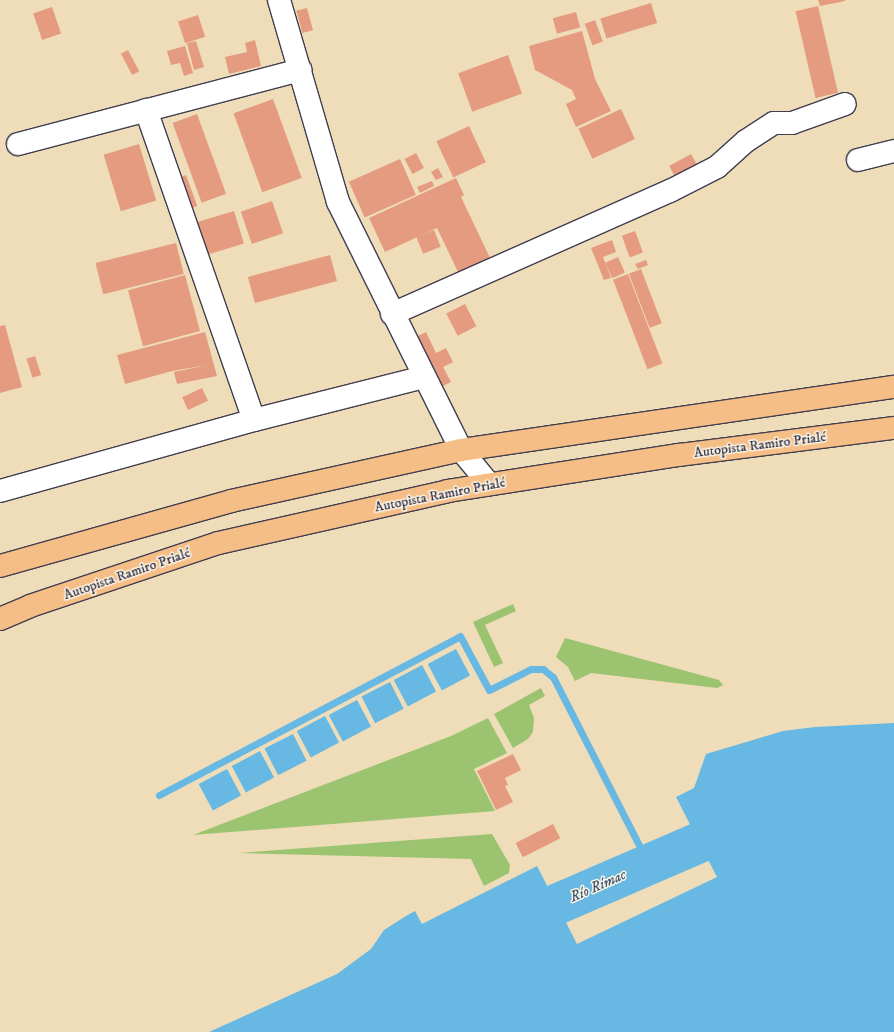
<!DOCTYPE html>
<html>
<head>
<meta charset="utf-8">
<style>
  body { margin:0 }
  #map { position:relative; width:894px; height:1032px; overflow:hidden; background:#efddba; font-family:"IM FELL DW Pica",serif }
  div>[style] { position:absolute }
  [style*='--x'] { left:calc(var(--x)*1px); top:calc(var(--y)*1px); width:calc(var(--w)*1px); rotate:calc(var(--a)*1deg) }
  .green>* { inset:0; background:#9cc470 }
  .water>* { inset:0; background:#67b8e2; transform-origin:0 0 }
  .stream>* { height:7px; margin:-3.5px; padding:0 3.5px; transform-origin:3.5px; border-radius:3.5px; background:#67b8e2 }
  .river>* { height:41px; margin:-20.5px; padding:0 20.5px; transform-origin:20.5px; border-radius:20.5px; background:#67b8e2 }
  .building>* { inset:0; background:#e49b80; transform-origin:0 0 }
  .roads { filter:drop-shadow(1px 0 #413e4e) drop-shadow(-1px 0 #413e4e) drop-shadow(0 1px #413e4e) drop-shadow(0 -1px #413e4e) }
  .minor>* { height:22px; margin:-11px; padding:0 11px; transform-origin:11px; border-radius:11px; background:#fff }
  .highway>* { height:22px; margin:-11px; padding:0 11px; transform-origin:11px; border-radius:11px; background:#f6be87 }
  span { translate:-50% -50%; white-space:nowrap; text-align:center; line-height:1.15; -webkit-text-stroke:3px #fcf5e5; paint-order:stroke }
  .street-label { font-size:14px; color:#22223b }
  .water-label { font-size:15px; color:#3a5675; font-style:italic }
</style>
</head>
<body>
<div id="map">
  <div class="green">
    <i style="clip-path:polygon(513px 604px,516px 611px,485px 625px,503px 663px,494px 667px,473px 622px)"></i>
    <i style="clip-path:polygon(565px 638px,719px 680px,723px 685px,717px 688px,591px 673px,575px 681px,568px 667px,556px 657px)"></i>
    <i style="clip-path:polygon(541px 688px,545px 696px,529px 705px,534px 718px,533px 732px,528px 739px,513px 748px,494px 714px)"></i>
    <i style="clip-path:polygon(488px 718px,507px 753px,474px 769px,495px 811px,193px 835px,451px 736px)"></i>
    <i style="clip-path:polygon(492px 834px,510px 865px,509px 873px,484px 886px,471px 859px,239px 853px)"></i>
  </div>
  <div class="water">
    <i style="left:456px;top:649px;width:30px;height:32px;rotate:62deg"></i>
    <i style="left:422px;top:665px;width:30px;height:32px;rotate:62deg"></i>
    <i style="left:390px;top:682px;width:30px;height:32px;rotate:63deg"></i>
    <i style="left:357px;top:700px;width:30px;height:32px;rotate:62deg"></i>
    <i style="left:325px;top:716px;width:30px;height:32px;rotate:62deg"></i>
    <i style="clip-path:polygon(894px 723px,894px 1032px,209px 1032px,337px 974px,371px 949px,384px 930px,406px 916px,415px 911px,422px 924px,537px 866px,577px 944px,717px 877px,676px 797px,694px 788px,706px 754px,783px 731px,815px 727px)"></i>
    <i style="left:293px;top:734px;width:30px;height:32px;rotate:63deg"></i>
    <i style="left:260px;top:751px;width:30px;height:32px;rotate:62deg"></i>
    <i style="left:227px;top:769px;width:30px;height:32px;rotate:62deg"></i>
  </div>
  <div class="stream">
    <i style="--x:159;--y:795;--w:340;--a:-27.8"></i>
    <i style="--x:460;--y:636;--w:61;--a:61.8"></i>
    <i style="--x:489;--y:690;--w:47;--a:-26.6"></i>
    <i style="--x:531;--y:669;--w:12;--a:0"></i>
    <i style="--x:543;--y:669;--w:13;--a:39"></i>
    <i style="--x:553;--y:677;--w:209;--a:62.9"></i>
  </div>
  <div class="river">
    <i style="--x:505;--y:926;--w:269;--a:-23.4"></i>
  </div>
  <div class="building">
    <i style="clip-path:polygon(818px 0,845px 0,845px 1px,820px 6px)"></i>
    <i style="left:651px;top:3px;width:21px;height:53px;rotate:73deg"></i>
    <i style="left:818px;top:6px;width:89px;height:23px;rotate:77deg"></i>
    <i style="left:52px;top:7px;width:28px;height:20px;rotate:71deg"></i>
    <i style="left:307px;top:8px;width:23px;height:11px;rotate:75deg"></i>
    <i style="left:576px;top:12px;width:16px;height:24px;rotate:75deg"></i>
    <i style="left:198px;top:15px;width:23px;height:21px;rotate:72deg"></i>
    <i style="left:595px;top:20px;width:23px;height:11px;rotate:70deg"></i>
    <i style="clip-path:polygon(582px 31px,595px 79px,611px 111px,576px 127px,566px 104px,576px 99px,572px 90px,535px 70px,529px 46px)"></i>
    <i style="clip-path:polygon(255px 40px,261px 66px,229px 74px,225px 57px,247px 52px,245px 43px)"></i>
    <i style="clip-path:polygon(196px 41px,204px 67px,194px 70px,187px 43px)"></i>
    <i style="clip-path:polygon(185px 46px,193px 73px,184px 76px,180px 63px,171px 65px,167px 51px)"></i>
    <i style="left:128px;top:50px;width:24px;height:8px;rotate:62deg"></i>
    <i style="left:508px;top:55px;width:41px;height:53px;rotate:70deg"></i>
    <i style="left:273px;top:99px;width:84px;height:42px;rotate:70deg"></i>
    <i style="left:621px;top:109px;width:33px;height:47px;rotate:65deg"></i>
    <i style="left:197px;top:114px;width:85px;height:26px;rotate:70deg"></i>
    <i style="left:469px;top:126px;width:40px;height:36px;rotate:65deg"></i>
    <i style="left:139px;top:144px;width:59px;height:37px;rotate:73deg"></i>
    <i style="left:416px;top:153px;width:17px;height:13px;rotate:62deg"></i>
    <i style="left:691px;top:154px;width:18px;height:25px;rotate:61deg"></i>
    <i style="left:400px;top:159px;width:39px;height:56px;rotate:66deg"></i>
    <i style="clip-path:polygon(438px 168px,443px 177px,436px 180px,431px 172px)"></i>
    <i style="left:186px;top:175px;width:33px;height:13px;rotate:70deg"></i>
    <i style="clip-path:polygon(456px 178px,464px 195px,461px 197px,492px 262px,460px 276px,437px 228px,385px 252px,369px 218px)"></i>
    <i style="clip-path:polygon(432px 181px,434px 186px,420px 193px,417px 187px)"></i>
    <i style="left:272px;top:201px;width:34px;height:33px;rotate:71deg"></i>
    <i style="left:234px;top:211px;width:34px;height:44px;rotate:73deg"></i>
    <i style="left:434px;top:230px;width:18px;height:19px;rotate:68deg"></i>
    <i style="left:635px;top:231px;width:23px;height:14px;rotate:70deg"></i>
    <i style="clip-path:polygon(612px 240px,616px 252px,603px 257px,611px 278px,604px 280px,591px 248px)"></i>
    <i style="left:176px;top:243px;width:32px;height:83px;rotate:76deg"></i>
    <i style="left:330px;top:255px;width:27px;height:85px;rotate:75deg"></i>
    <i style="left:618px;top:257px;width:17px;height:14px;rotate:66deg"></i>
    <i style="clip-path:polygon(646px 260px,648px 265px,638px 269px,635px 264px)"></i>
    <i style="left:641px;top:269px;width:58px;height:13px;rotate:69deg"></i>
    <i style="left:628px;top:274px;width:96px;height:16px;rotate:69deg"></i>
    <i style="left:185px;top:275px;width:58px;height:59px;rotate:75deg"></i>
    <i style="left:465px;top:304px;width:25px;height:21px;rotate:63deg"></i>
    <i style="clip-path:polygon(5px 325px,22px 387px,0 393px,0 326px)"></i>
    <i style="clip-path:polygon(205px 332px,217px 376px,177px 384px,174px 372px,208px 365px,172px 371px,125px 384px,117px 355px)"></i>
    <i style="clip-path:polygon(426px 332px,436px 353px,446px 348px,453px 362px,443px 367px,451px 382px,437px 389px,412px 339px)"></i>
    <i style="left:35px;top:356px;width:20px;height:9px;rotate:72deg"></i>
    <i style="left:202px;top:388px;width:14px;height:22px;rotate:65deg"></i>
    <i style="clip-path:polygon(513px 754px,521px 770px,505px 778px,508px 785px,505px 786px,513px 802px,496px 810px,477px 771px)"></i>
    <i style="left:553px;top:824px;width:16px;height:42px;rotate:63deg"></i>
  </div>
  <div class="roads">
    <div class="minor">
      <i style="--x:279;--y:0;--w:210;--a:73.7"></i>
      <i style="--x:338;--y:202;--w:277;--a:63.6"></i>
      <i style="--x:461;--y:450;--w:44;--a:50.5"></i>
      <i style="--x:146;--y:110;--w:328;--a:70.8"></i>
      <i style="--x:18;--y:144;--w:292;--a:-14.7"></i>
      <i style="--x:858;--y:160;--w:37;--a:-14"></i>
      <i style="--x:392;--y:314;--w:304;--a:-23.9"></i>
      <i style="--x:670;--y:191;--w:53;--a:-27.1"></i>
      <i style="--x:717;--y:167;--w:39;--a:-42"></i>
      <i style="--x:746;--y:141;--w:33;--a:-33"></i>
      <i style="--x:774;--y:123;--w:18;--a:0"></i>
      <i style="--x:792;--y:123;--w:56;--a:-19.7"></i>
      <i style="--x:0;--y:491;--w:264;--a:-15.6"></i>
      <i style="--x:254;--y:420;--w:175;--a:-14.2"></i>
    </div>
    <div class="highway">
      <i style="--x:0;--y:566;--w:240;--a:-15.7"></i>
      <i style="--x:231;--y:501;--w:236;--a:-12.5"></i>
      <i style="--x:461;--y:450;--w:438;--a:-8.3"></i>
      <i style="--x:0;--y:619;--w:33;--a:-23"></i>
      <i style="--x:30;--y:606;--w:198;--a:-18.5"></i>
      <i style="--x:218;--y:543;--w:236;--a:-12.7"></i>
      <i style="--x:448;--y:491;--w:234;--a:-8.9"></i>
      <i style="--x:679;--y:455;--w:217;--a:-7.2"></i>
    </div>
  </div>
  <div class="street-label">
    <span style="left:760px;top:445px;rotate:-7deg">Autopista Ramiro Prialé</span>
    <span style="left:440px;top:495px;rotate:-11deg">Autopista Ramiro Prialé</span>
    <span style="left:127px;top:574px;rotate:-19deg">Autopista Ramiro Prialé</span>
  </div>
  <div class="water-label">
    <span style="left:598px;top:886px;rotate:-24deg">Río Rímac</span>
  </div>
</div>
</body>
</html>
